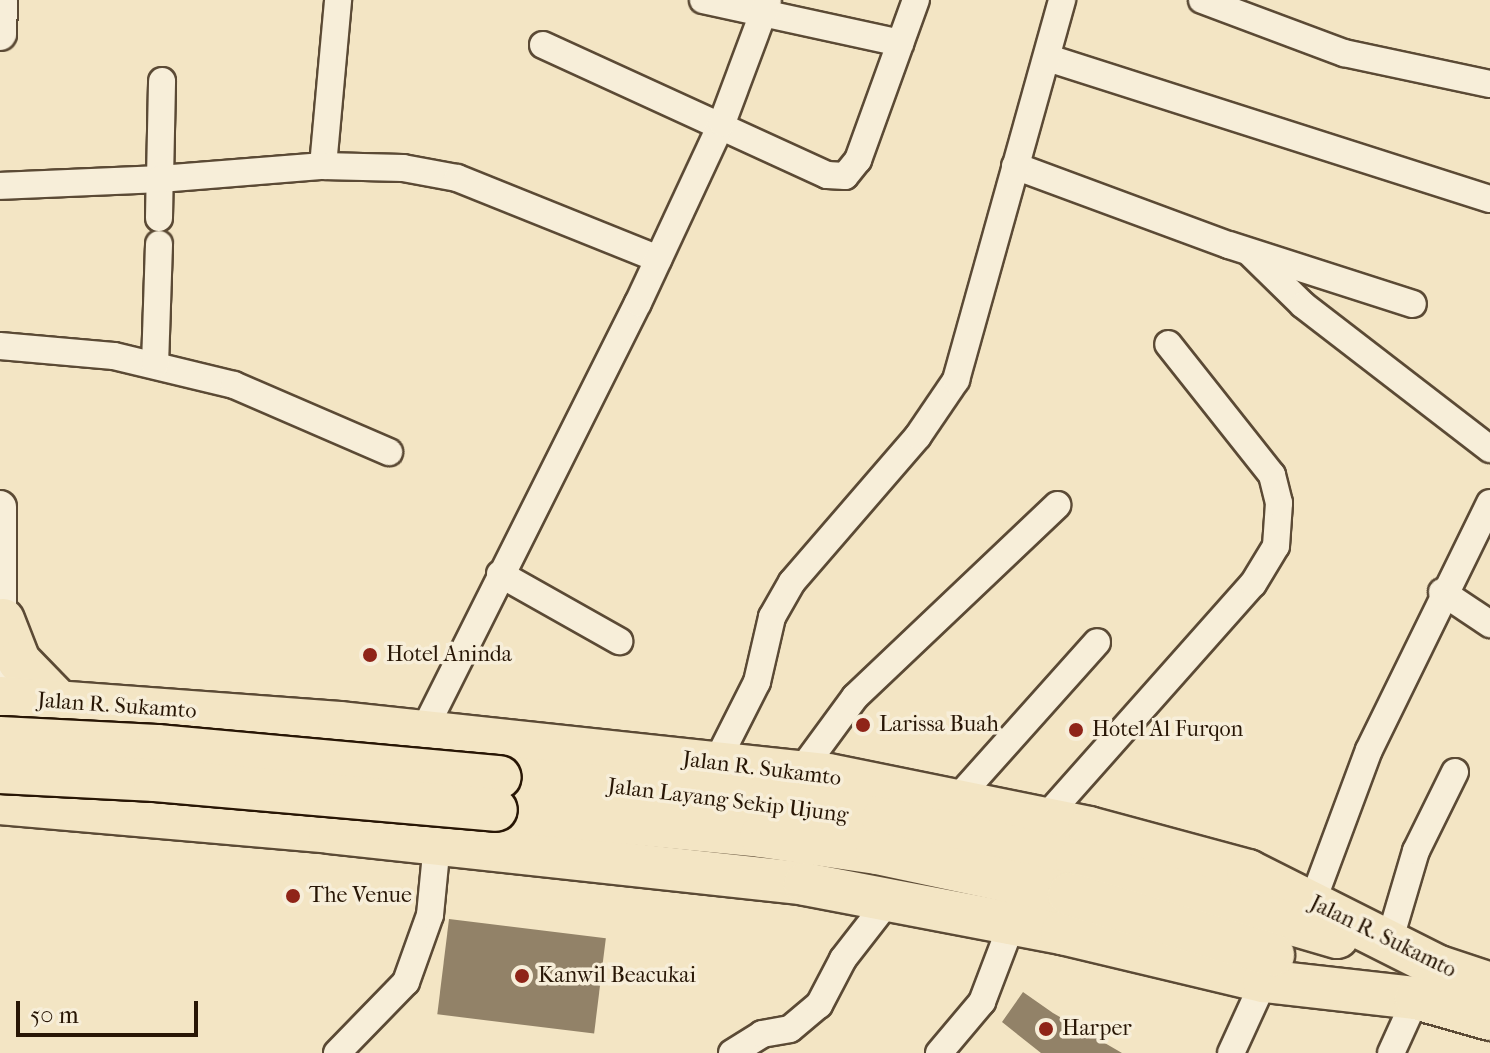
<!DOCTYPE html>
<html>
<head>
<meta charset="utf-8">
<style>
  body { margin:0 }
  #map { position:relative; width:1490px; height:1053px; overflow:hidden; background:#f3e5c4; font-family:"IM FELL French Canon",serif }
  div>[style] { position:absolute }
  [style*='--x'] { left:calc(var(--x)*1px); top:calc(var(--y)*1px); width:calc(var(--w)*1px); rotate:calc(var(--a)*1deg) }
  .building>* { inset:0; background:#928268; transform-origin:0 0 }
  .roads { filter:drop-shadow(2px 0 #5b4a35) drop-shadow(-2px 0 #5b4a35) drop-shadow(0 2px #5b4a35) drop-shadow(0 -2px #5b4a35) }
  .minor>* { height:26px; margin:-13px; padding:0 13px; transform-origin:13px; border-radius:13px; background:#f7eed9 }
  .tertiary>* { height:32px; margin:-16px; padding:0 16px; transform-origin:16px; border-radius:16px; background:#f7eed9 }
  .trunk>* { height:42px; margin:-21px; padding:0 21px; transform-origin:21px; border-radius:21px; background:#f3e5c4 }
  .bridges { filter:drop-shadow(2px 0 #281605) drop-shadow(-2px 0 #281605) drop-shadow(0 2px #281605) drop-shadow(0 -2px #281605) }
  .trunk-bridge>* { height:42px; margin:-21px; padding:0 21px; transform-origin:21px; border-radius:21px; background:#f3e5c4 }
  .dots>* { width:22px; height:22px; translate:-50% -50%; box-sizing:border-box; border:4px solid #f7eed9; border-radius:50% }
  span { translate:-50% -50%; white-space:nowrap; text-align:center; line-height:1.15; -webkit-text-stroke:7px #f7eed9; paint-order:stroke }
  .poi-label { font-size:22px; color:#281605 }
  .left { translate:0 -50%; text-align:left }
  .street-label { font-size:22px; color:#281605 }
  .scale { position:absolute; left:16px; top:1001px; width:182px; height:36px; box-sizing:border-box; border:4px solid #281605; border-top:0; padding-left:10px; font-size:24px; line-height:28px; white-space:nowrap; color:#281605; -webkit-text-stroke:6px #f7eed9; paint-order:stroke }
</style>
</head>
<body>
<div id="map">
  <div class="building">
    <i style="left:449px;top:919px;width:158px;height:96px;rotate:7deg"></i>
    <i style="clip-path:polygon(1023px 992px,1053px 1013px,1122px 1053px,1041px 1053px,1002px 1022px)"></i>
  </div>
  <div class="roads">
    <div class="minor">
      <i style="--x:703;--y:0;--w:202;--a:12.3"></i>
      <i style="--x:1202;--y:0;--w:152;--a:20.5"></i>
      <i style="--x:1344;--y:53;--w:149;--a:12"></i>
      <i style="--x:543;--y:45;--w:312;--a:24.6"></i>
      <i style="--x:827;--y:175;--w:18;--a:3"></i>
      <i style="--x:845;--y:176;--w:21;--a:-51"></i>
      <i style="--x:858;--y:160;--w:170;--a:-70.1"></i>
      <i style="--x:1048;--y:58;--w:464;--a:17.7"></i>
      <i style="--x:323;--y:166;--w:167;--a:-84.8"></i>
      <i style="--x:1015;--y:166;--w:228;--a:20.3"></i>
      <i style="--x:1229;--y:245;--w:193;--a:17.8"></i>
      <i style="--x:0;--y:186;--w:160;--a:-2.5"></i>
      <i style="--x:160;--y:179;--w:98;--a:-88.8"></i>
      <i style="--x:159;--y:218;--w:39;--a:-89"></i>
      <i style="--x:160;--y:179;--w:164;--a:-4.6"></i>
      <i style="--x:323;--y:166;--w:80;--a:1.4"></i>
      <i style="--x:403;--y:168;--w:55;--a:10.5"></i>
      <i style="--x:457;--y:178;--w:217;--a:21.9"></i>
      <i style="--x:1251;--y:254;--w:73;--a:44.4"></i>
      <i style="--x:1303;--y:305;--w:236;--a:37.6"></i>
      <i style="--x:0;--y:346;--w:114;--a:5"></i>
      <i style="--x:114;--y:356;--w:123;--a:13.6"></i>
      <i style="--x:234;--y:385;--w:169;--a:23.4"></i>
      <i style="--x:155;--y:365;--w:121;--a:-88.1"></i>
      <i style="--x:500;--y:574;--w:137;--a:29.4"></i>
      <i style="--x:1442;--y:592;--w:58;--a:33.7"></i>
      <i style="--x:423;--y:732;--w:480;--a:-63.4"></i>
      <i style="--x:638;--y:303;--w:199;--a:-65"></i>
      <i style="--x:722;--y:123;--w:131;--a:-69.5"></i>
      <i style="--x:716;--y:763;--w:91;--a:-63.2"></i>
      <i style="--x:757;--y:682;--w:67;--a:-77"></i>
      <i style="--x:772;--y:617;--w:40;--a:-60.3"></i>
      <i style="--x:792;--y:582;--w:193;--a:-49.2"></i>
      <i style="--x:918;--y:436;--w:68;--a:-55.8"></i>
      <i style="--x:956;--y:380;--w:395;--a:-74.4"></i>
      <i style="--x:800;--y:772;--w:93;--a:-53.7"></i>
      <i style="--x:855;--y:697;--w:279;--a:-43.5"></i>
      <i style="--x:955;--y:801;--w:213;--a:-48.2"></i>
      <i style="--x:1044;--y:819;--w:314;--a:-48.4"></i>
      <i style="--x:1253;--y:584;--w:44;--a:-58.8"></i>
      <i style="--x:1276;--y:546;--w:43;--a:-86"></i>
      <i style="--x:1279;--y:503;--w:29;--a:-104"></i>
      <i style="--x:1272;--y:475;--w:167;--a:-128.4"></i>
      <i style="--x:1312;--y:903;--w:163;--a:-69.6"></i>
      <i style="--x:1369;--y:750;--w:275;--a:-63.9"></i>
      <i style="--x:1389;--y:942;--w:95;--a:-73.5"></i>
      <i style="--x:1416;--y:851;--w:88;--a:-63.7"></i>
      <i style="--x:337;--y:1053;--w:99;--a:-45.8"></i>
      <i style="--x:406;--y:982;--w:71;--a:-70.3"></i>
      <i style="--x:430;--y:915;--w:72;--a:-84.4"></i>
      <i style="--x:732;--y:1053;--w:36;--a:-32"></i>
      <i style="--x:762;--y:1034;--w:28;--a:-10"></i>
      <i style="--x:790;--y:1029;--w:38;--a:-40"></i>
      <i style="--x:819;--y:1005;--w:52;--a:-62.4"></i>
      <i style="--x:843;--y:959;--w:75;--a:-52.1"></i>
      <i style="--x:939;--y:1053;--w:67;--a:-49.9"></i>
      <i style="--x:982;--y:1002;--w:85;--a:-69.2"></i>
      <i style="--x:1231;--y:1053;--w:79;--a:-65.4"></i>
      <i style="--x:1391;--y:1053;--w:60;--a:-65.6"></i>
    </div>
    <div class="tertiary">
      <i style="--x:0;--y:34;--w:34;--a:-88"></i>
      <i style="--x:0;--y:507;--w:213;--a:90"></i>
    </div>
    <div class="trunk">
      <i style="--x:3;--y:620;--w:44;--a:68.7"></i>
      <i style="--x:19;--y:661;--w:57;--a:45.7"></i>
      <i style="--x:0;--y:698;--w:340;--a:4.2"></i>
      <i style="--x:339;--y:723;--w:493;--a:6.1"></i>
      <i style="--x:829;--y:775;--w:265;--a:11.5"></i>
      <i style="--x:1089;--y:828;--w:165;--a:15.1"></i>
      <i style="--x:1248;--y:871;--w:214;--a:26.7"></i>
      <i style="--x:1439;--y:967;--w:54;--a:18.4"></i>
      <i style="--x:500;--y:777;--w:266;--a:5.4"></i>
      <i style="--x:765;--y:802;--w:119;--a:8.2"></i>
      <i style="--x:883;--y:819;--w:198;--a:12.2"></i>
      <i style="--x:1077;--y:861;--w:271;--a:16.3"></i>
      <i style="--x:0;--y:803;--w:331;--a:5"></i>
      <i style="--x:330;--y:832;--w:478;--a:6.2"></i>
      <i style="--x:805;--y:884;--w:262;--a:10.8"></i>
      <i style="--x:1062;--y:933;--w:208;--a:13.4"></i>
      <i style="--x:1264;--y:981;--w:153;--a:6.4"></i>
      <i style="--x:1416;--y:998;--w:77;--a:15.8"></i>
      <i style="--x:496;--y:810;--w:266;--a:5.6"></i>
      <i style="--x:761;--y:836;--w:117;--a:8.3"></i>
      <i style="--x:877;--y:853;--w:196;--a:12.1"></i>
      <i style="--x:1069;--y:894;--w:213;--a:16.6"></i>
    </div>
  </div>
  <div class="bridges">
    <div class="trunk-bridge">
      <i style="--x:0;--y:738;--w:157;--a:2.9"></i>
      <i style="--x:157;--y:746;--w:344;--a:5.2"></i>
      <i style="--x:0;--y:772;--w:155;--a:3"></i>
      <i style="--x:155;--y:780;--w:342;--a:5"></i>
    </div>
  </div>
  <div class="dots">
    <i style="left:370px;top:655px;background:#8f2418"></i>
    <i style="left:863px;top:725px;background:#8f2418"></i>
    <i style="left:1076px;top:730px;background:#8f2418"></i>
    <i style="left:293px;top:896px;background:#8f2418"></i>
    <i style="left:522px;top:976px;background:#8f2418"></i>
    <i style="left:1046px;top:1029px;background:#8f2418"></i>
  </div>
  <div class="poi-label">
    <span class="left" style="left:386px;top:655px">Hotel Aninda</span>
    <span class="left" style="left:879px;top:725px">Larissa Buah</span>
    <span class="left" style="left:1092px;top:730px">Hotel Al Furqon</span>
    <span class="left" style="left:309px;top:896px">The Venue</span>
    <span class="left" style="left:538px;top:976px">Kanwil Beacukai</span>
    <span class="left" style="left:1062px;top:1029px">Harper</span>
  </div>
  <div class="street-label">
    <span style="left:117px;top:706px;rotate:4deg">Jalan R. Sukamto</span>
    <span style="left:762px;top:769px;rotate:7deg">Jalan R. Sukamto</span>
    <span style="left:728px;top:801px;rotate:7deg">Jalan Layang Sekip Ujung</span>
    <span style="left:1383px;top:937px;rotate:26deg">Jalan R. Sukamto</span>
  </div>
  <div class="scale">50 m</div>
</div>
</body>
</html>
